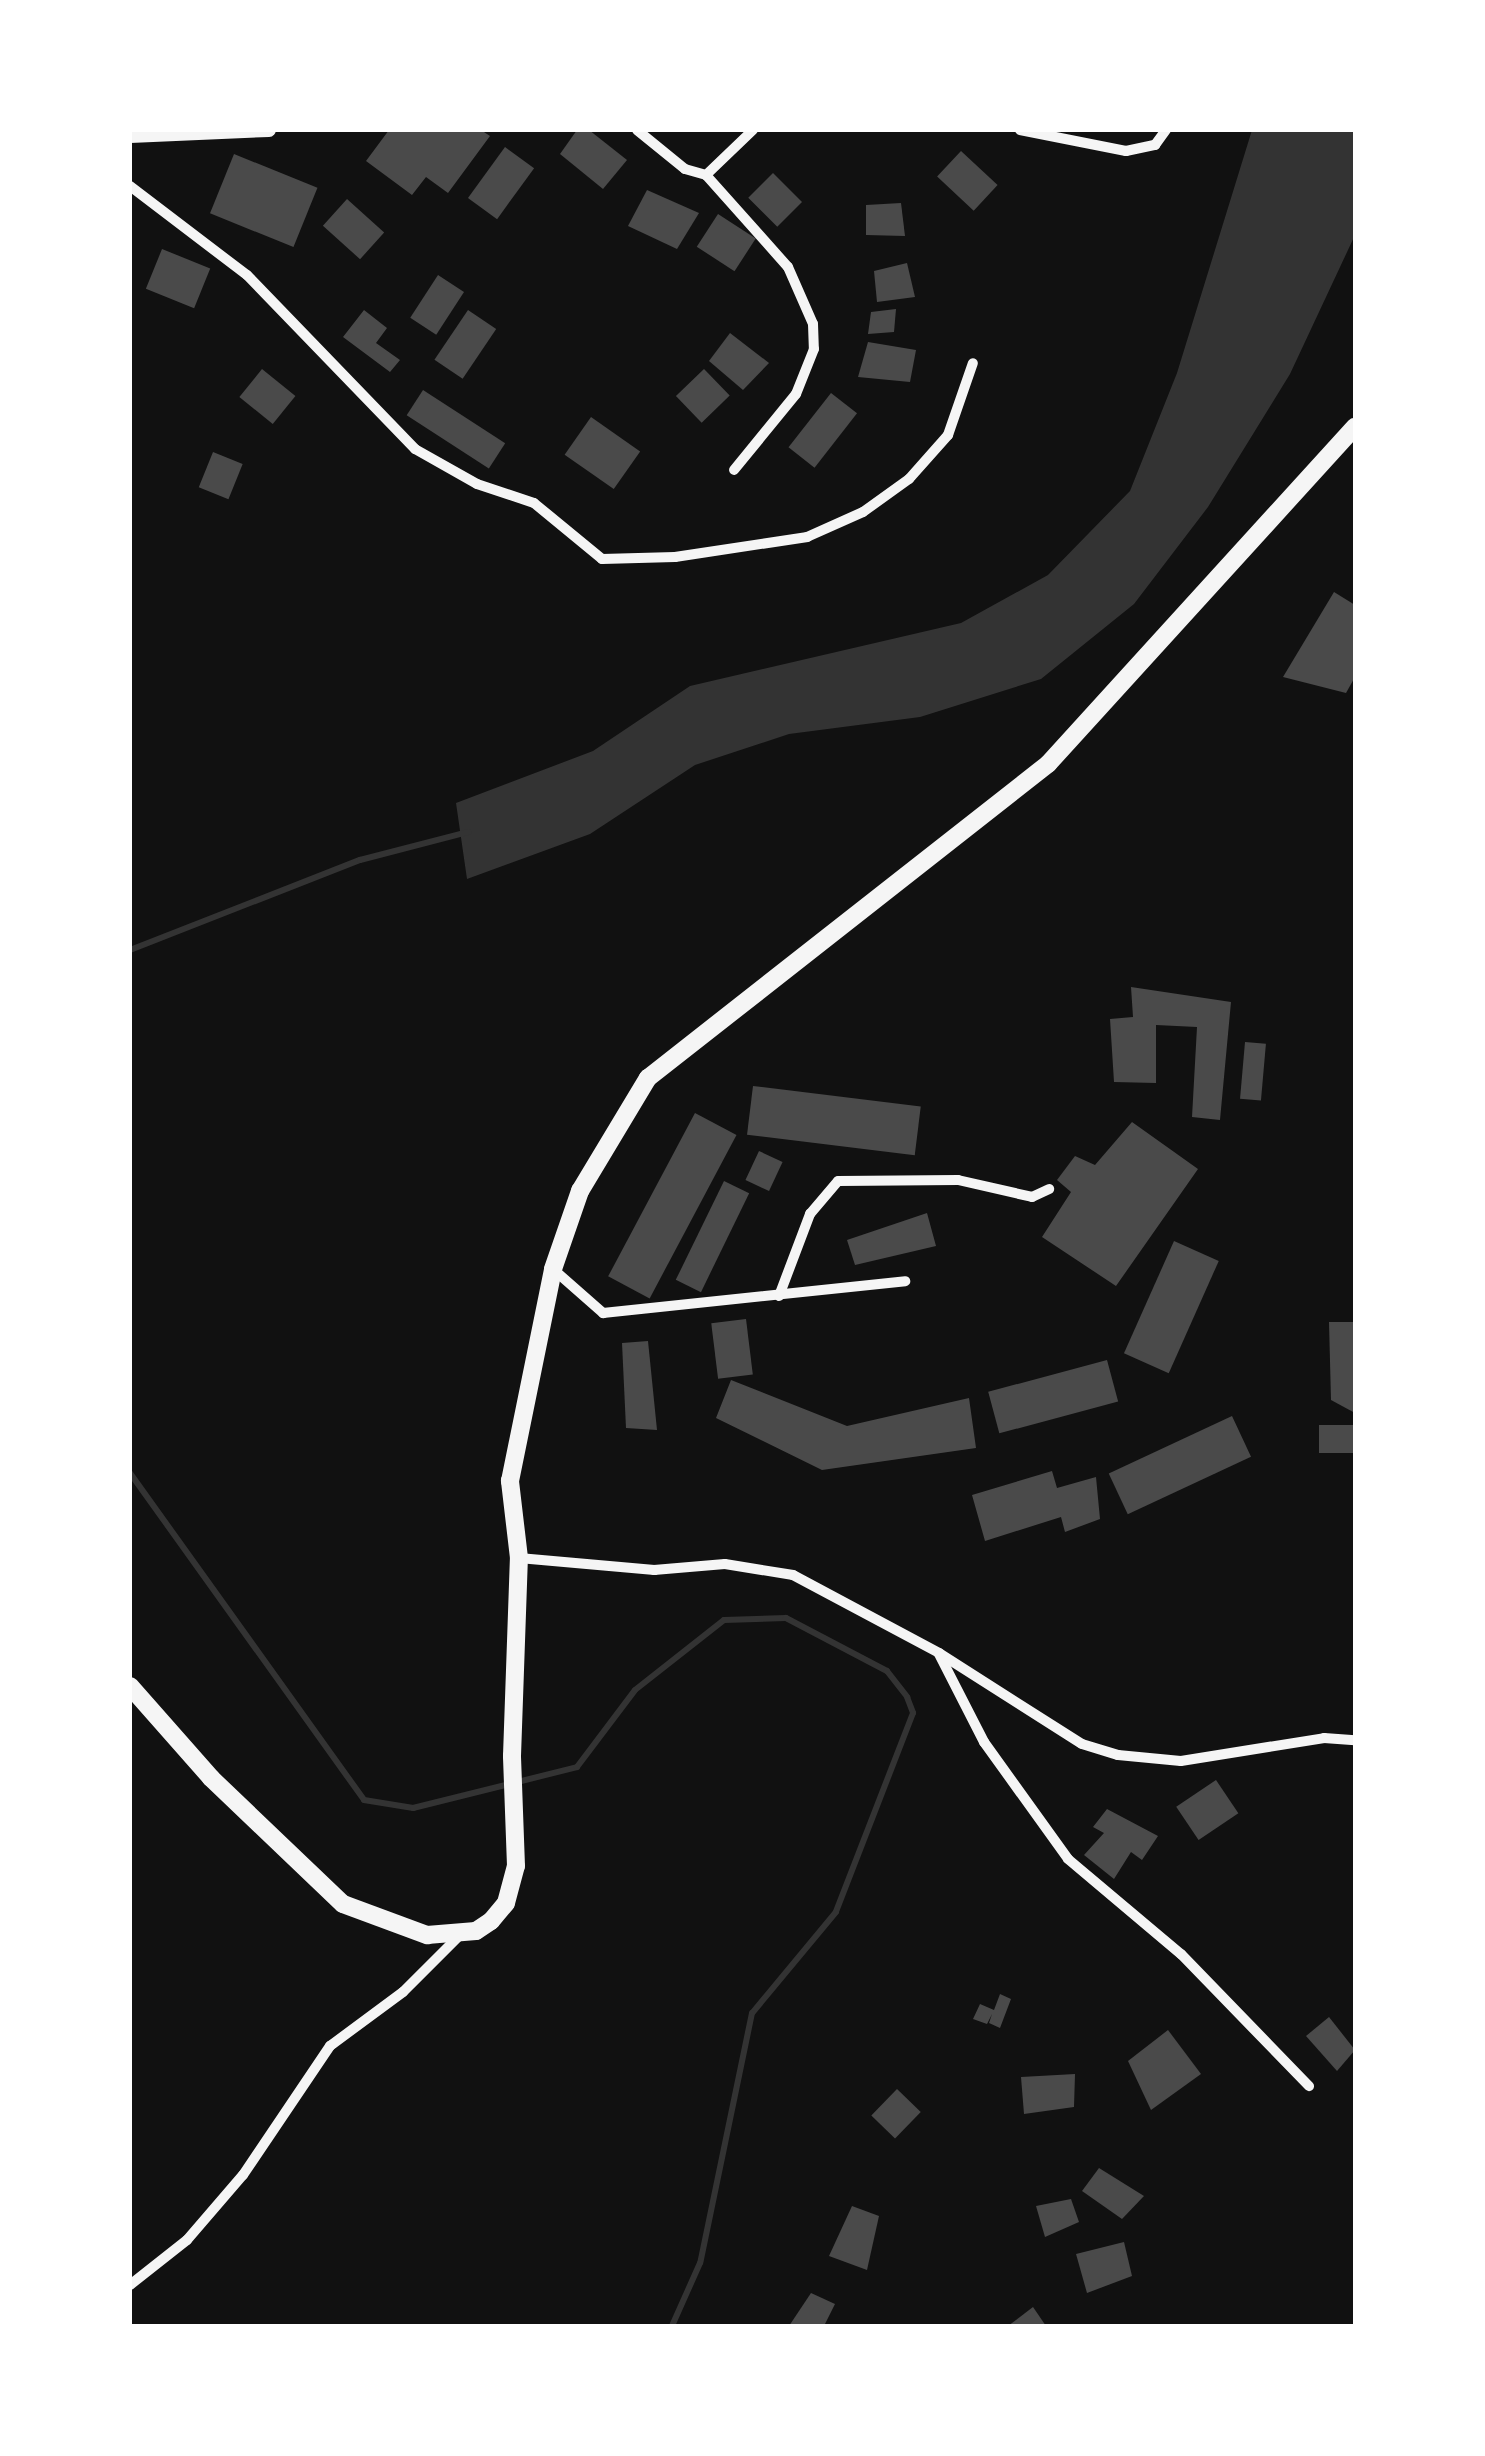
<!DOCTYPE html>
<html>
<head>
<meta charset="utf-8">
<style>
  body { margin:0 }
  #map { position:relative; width:1485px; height:2456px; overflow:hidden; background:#111; font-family:Poppins,sans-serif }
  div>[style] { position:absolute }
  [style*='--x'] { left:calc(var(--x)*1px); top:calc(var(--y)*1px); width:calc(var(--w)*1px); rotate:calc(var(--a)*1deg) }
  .water>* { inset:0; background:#333 }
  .stream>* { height:6px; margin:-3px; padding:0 3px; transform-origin:3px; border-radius:3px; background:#333 }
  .building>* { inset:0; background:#4a4a4a; transform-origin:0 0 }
  .minor>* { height:10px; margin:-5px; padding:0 5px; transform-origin:5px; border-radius:5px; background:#f5f5f5 }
  .tertiary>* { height:14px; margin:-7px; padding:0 7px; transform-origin:7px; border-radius:7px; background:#f5f5f5 }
  .primary>* { height:18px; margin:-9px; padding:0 9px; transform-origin:9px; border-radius:9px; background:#f5f5f5 }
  span { translate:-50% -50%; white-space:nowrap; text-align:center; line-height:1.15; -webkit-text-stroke:9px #fff; paint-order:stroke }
  .frame { position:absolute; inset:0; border:132px solid #fff; pointer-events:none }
</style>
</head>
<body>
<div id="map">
  <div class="water">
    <i style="clip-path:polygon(1252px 130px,1355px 130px,1355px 235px,1290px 374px,1208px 507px,1134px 604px,1041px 679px,920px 717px,789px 734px,695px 765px,590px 834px,467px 879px,456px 803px,593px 751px,690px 686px,961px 623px,1048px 575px,1130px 491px,1177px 373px)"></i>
  </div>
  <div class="stream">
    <i style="--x:130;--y:950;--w:247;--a:-21.4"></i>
    <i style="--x:360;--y:860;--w:112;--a:-14.5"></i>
    <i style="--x:130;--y:1473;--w:402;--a:54.4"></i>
    <i style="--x:364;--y:1800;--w:50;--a:9.3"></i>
    <i style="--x:413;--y:1808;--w:169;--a:-14"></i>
    <i style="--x:577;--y:1767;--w:96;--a:-53"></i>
    <i style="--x:635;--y:1690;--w:113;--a:-38.2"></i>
    <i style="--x:724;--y:1620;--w:62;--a:-1.8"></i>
    <i style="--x:786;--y:1618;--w:114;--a:27.7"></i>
    <i style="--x:887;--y:1671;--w:33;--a:52"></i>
    <i style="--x:907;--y:1697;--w:17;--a:69"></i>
    <i style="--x:913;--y:1713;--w:213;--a:111.2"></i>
    <i style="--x:836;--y:1912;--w:131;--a:129.7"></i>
    <i style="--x:752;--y:2013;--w:255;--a:101.7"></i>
    <i style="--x:700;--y:2263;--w:69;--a:114"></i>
  </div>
  <div class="building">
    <i style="clip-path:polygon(389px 130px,481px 130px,490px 136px,448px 193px,426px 177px,412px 195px,366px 161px)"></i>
    <i style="clip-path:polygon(577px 130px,589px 130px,627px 160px,603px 189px,560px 154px)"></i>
    <i style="left:505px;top:147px;width:36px;height:63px;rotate:36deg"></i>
    <i style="left:961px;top:151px;width:50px;height:35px;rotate:43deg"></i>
    <i style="left:234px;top:154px;width:90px;height:64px;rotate:22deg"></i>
    <i style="left:773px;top:173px;width:41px;height:35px;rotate:45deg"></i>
    <i style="clip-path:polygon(647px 190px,699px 213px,677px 249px,628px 226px)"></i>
    <i style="left:347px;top:199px;width:50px;height:36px;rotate:42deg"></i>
    <i style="clip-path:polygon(901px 203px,905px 236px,866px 235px,866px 205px)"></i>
    <i style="left:718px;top:214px;width:45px;height:39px;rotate:33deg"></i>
    <i style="left:162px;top:249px;width:52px;height:43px;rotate:22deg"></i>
    <i style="clip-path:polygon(907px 263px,915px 297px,877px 302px,874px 271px)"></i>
    <i style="left:438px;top:275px;width:31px;height:51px;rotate:33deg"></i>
    <i style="clip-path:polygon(896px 309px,894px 332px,868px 334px,871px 312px)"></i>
    <i style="clip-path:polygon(364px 310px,387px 328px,376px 343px,400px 360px,390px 372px,343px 337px)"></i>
    <i style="left:468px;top:310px;width:34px;height:60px;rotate:34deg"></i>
    <i style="clip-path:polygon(730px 333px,769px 363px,743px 390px,709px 361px)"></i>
    <i style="clip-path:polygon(868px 342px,916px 350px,910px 382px,858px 377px)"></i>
    <i style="left:262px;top:369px;width:43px;height:36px;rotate:39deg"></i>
    <i style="left:704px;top:369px;width:37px;height:39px;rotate:46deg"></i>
    <i style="left:423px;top:390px;width:98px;height:30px;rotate:33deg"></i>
    <i style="left:831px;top:393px;width:33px;height:69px;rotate:38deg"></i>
    <i style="left:591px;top:417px;width:60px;height:46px;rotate:35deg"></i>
    <i style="left:213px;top:452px;width:32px;height:38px;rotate:22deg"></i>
    <i style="clip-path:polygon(1334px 592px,1355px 605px,1355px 677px,1346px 693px,1283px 677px)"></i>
    <i style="clip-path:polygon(1131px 987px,1231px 1002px,1220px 1120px,1192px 1117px,1197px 1027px,1156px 1025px,1156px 1083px,1114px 1082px,1110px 1019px,1133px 1017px)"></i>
    <i style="left:1245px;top:1042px;width:21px;height:57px;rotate:5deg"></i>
    <i style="left:753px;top:1086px;width:169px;height:49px;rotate:7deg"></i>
    <i style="left:695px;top:1113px;width:47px;height:185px;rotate:28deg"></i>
    <i style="clip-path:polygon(1132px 1122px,1198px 1169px,1116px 1286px,1042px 1237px,1071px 1192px,1057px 1180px,1075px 1156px,1095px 1165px)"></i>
    <i style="left:759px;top:1151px;width:26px;height:32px;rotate:25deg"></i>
    <i style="left:724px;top:1181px;width:28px;height:110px;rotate:26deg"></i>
    <i style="clip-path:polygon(927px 1213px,936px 1246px,855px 1265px,847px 1240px)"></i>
    <i style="left:1174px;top:1241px;width:49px;height:123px;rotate:24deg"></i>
    <i style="left:746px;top:1319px;width:56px;height:35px;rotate:83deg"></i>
    <i style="clip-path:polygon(1329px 1322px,1355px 1322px,1355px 1413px,1331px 1400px)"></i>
    <i style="clip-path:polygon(648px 1341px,657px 1430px,626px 1428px,622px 1343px)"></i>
    <i style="left:1107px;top:1360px;width:43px;height:123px;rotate:75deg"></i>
    <i style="clip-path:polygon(731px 1380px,847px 1426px,969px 1398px,976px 1448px,822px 1470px,716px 1418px)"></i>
    <i style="left:1232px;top:1416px;width:45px;height:136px;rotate:65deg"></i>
    <i style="left:1355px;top:1425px;width:28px;height:36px;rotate:90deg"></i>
    <i style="clip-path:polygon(1052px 1471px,1057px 1488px,1096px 1477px,1100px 1519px,1065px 1532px,1061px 1517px,985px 1541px,972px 1495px)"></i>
    <i style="left:1216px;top:1780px;width:40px;height:48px;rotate:56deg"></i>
    <i style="clip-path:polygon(1107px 1809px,1158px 1836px,1142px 1860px,1131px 1852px,1114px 1879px,1084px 1855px,1104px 1833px,1093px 1827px)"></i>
    <i style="clip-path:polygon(1000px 1994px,1011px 1999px,1000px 2028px,989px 2023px,992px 2014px,987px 2024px,973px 2019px,980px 2004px,994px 2010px)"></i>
    <i style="clip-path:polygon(1329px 2017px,1355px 2050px,1337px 2071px,1306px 2036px)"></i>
    <i style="clip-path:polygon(1168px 2030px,1201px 2074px,1151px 2110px,1128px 2061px)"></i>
    <i style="clip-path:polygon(1075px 2074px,1074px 2107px,1024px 2114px,1021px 2077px)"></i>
    <i style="left:897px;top:2089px;width:33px;height:37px;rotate:44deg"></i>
    <i style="clip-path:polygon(1099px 2168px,1144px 2196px,1122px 2219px,1082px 2191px)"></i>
    <i style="clip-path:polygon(1071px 2199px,1079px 2222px,1045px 2237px,1036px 2206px)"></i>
    <i style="clip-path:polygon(852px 2206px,879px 2216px,867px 2270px,829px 2256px)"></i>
    <i style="clip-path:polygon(1124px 2242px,1132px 2276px,1087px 2293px,1076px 2254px)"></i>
    <i style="clip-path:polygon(811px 2293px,835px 2304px,824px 2326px,789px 2326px)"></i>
    <i style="clip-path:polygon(1033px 2307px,1046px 2326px,1008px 2326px)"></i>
  </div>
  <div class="minor">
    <i style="--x:637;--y:130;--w:62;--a:39.1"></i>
    <i style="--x:685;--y:169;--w:22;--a:16"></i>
    <i style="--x:706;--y:175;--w:65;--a:-43.8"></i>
    <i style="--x:1020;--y:130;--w:108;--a:11.2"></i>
    <i style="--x:1126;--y:151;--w:30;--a:-12"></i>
    <i style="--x:1155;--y:145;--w:19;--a:-54"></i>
    <i style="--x:706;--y:175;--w:123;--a:48.3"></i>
    <i style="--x:788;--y:267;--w:62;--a:66.3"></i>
    <i style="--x:813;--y:324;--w:25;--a:88"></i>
    <i style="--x:814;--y:349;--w:48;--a:111.8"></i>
    <i style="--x:796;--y:394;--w:98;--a:129.2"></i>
    <i style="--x:130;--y:186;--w:147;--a:37.3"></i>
    <i style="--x:247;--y:275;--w:242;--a:46"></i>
    <i style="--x:415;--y:449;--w:71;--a:29.4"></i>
    <i style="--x:477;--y:484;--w:60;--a:18.4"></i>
    <i style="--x:534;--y:503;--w:88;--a:39.5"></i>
    <i style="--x:602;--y:559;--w:73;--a:-1.6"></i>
    <i style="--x:675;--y:557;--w:134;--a:-8.6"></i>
    <i style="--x:807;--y:537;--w:61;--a:-24.1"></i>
    <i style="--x:863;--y:512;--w:57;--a:-35.7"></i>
    <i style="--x:909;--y:479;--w:59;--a:-48.4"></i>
    <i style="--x:948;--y:435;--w:76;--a:-70.9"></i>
    <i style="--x:553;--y:1269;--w:67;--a:41.3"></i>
    <i style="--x:603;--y:1313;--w:304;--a:-6"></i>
    <i style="--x:779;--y:1296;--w:88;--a:-69.3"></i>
    <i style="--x:810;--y:1214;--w:43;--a:-49.7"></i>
    <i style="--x:838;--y:1181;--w:120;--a:-0.5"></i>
    <i style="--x:958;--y:1180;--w:76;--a:12.9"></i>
    <i style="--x:1032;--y:1197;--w:19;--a:-25"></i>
    <i style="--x:519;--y:1558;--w:136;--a:5.1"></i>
    <i style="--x:654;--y:1570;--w:71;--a:-4.8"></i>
    <i style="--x:725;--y:1564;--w:69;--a:9.2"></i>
    <i style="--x:793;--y:1575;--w:166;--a:28.1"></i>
    <i style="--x:939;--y:1653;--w:169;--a:32.5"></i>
    <i style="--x:1082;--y:1744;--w:38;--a:17"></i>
    <i style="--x:1118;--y:1755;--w:63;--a:5.4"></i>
    <i style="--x:1181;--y:1761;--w:145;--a:-9.1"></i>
    <i style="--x:1324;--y:1738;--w:31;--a:4"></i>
    <i style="--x:939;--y:1654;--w:99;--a:62.9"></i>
    <i style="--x:984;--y:1742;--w:144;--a:54.3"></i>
    <i style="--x:1068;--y:1859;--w:148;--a:40.1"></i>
    <i style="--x:1181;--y:1954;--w:184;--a:45.9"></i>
    <i style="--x:130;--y:2285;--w:73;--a:-38.3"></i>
    <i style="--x:187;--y:2240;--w:86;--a:-49.3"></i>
    <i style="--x:243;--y:2175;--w:156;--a:-56"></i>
    <i style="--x:330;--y:2046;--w:91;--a:-36.5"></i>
    <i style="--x:403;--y:1992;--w:81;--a:-45"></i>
  </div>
  <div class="tertiary">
    <i style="--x:130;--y:136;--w:139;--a:-2.5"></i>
  </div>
  <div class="primary">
    <i style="--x:130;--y:1686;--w:123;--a:48.6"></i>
    <i style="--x:211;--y:1778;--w:182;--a:43.7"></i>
    <i style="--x:343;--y:1904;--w:90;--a:20.3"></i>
    <i style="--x:427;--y:1935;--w:49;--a:-4.7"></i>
    <i style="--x:476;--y:1931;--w:18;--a:-34"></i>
    <i style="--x:491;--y:1921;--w:23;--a:-50"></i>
    <i style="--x:506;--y:1903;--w:38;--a:-75"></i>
    <i style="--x:516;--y:1866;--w:110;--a:-92.1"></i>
    <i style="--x:512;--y:1756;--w:198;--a:-88"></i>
    <i style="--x:519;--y:1558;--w:78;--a:-96.7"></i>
    <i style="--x:510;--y:1481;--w:216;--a:-78.5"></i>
    <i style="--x:553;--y:1269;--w:83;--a:-70.9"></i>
    <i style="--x:580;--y:1191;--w:132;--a:-59"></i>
    <i style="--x:648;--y:1078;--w:509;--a:-38.13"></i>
    <i style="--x:1048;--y:764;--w:456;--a:-47.7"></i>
  </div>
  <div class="frame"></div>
</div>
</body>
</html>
